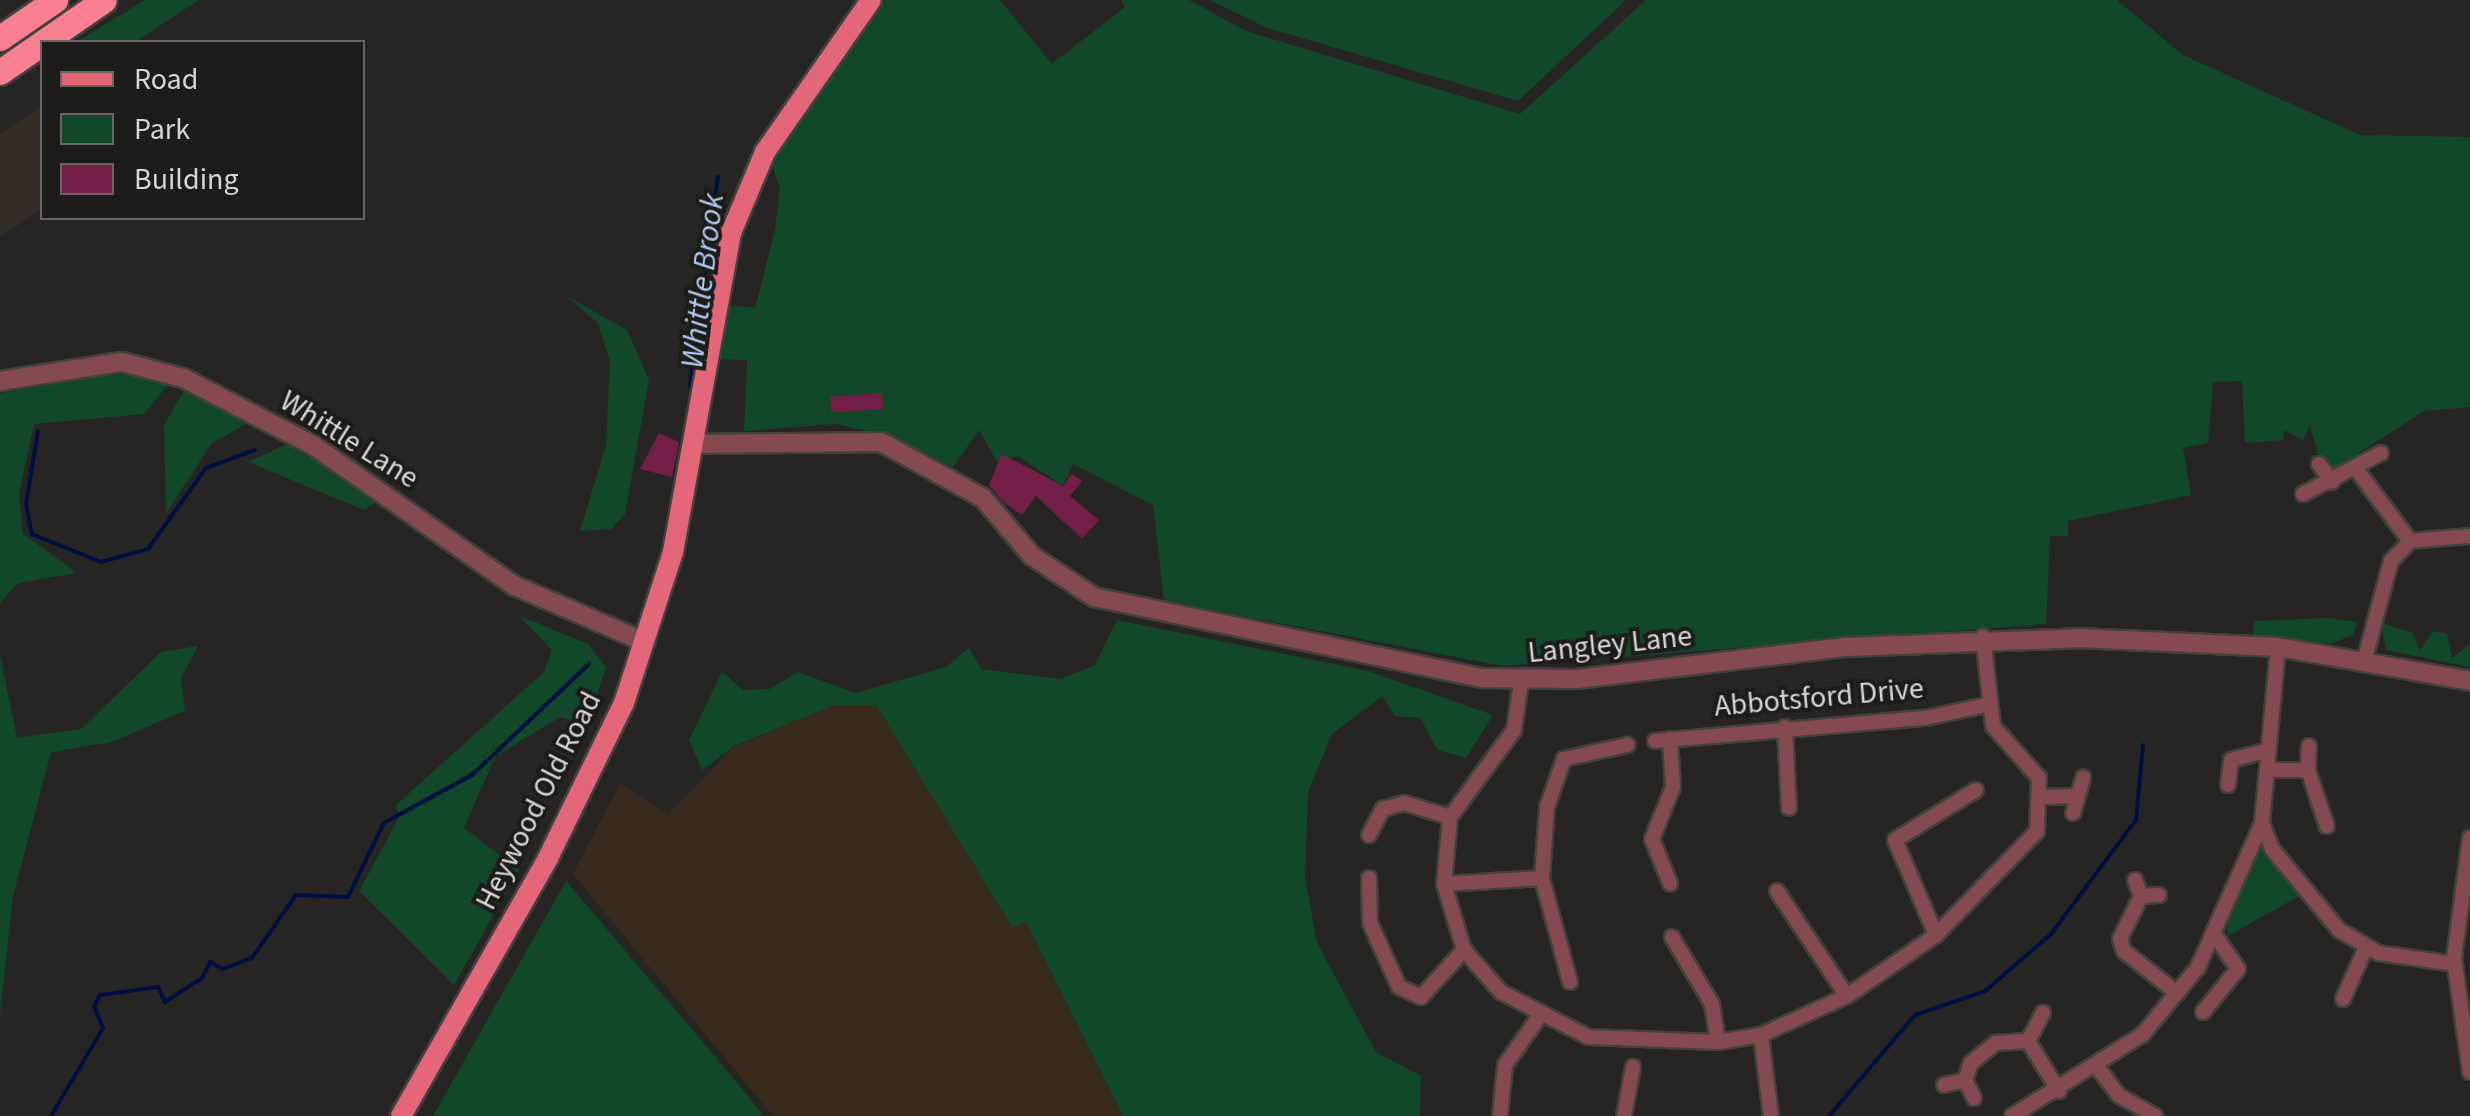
<!DOCTYPE html>
<html>
<head>
<meta charset="utf-8">
<style>
  body { margin:0 }
  #map { position:relative; width:2470px; height:1116px; overflow:hidden; background:#272523; font-family:"Source Sans 3",sans-serif }
  div>[style] { position:absolute }
  [style*='--x'] { left:calc(var(--x)*1px); top:calc(var(--y)*1px); width:calc(var(--w)*1px); rotate:calc(var(--a)*1deg) }
  .built>* { inset:0; background:#332d26 }
  .education>* { inset:0; background:#382a1d }
  .green>* { inset:0; background:#104829 }
  .stream>* { height:4px; margin:-2px; padding:0 2px; transform-origin:2px; border-radius:2px; background:#000f41 }
  .building>* { inset:0; background:#741f47; transform-origin:0 0 }
  .roads { filter:drop-shadow(2px 0 #43413f) drop-shadow(-2px 0 #43413f) drop-shadow(0 2px #43413f) drop-shadow(0 -2px #43413f) }
  .minor>* { height:14px; margin:-7px; padding:0 7px; transform-origin:7px; border-radius:7px; background:#854950 }
  .tertiary>* { height:18px; margin:-9px; padding:0 9px; transform-origin:9px; border-radius:9px; background:#854950 }
  .primary>* { height:20px; margin:-10px; padding:0 10px; transform-origin:10px; border-radius:10px; background:#e46679 }
  .motorway>* { height:25px; margin:-12.5px; padding:0 12.5px; transform-origin:12.5px; border-radius:12.5px; background:#f98090 }
  span { translate:-50% -50%; white-space:nowrap; text-align:center; line-height:1.15; -webkit-text-stroke:8px #1d1c19; paint-order:stroke }
  .street-label { font-size:30px; color:#d7d6d4 }
  .water-label { font-size:32px; color:#b0c9f0; font-style:italic }
  .legend { position:absolute; left:40px; top:40px; width:325px; height:180px; box-sizing:border-box; background:#1d1c19; border:2px solid #676664; margin:0; padding:12px 18px; list-style:none; font-size:30px; color:#d7d6d4 }
  .legend li { display:flex; align-items:center; gap:20px; height:50px }
  .legend b { width:50px; border:2px solid #676664 }
</style>
</head>
<body>
<div id="map">
  <div class="built">
    <i style="clip-path:polygon(42px 106px,42px 209px,0 237px,0 134px)"></i>
  </div>
  <div class="education">
    <i style="clip-path:polygon(835px 705px,876px 705px,1012px 926px,1026px 922px,1123px 1116px,773px 1116px,573px 874px,620px 783px,668px 814px,734px 747px)"></i>
  </div>
  <div class="green">
    <i style="clip-path:polygon(145px 0,199px 0,135px 42px,76px 42px)"></i>
    <i style="clip-path:polygon(881px 0,1000px 0,1052px 64px,1125px 7px,1121px 0,1189px 0,1246px 31px,1520px 114px,1646px 0,2117px 0,2183px 55px,2360px 135px,2470px 137px,2470px 407px,2424px 411px,2334px 469px,2319px 458px,2310px 425px,2303px 440px,2284px 430px,2283px 440px,2245px 443px,2242px 381px,2213px 382px,2208px 443px,2183px 448px,2191px 495px,2068px 521px,2068px 536px,2050px 536px,2046px 624px,1503px 666px,1164px 601px,1153px 505px,1073px 464px,1063px 486px,1018px 456px,997px 462px,979px 430px,953px 467px,883px 434px,835px 424px,744px 431px,747px 360px,711px 359px,725px 305px,755px 308px,775px 230px,780px 187px,771px 164px)"></i>
    <i style="clip-path:polygon(1210px 0,1626px 0,1518px 101px,1267px 28px)"></i>
    <i style="clip-path:polygon(565px 295px,627px 330px,649px 380px,625px 514px,611px 529px,580px 531px,606px 445px,610px 362px,598px 323px)"></i>
    <i style="clip-path:polygon(121px 372px,170px 382px,144px 414px,34px 424px,19px 494px,23px 534px,77px 573px,18px 583px,0 603px,0 393px)"></i>
    <i style="clip-path:polygon(184px 391px,248px 423px,212px 443px,166px 513px,164px 425px)"></i>
    <i style="clip-path:polygon(287px 444px,379px 500px,364px 510px,248px 462px)"></i>
    <i style="clip-path:polygon(518px 615px,588px 644px,606px 667px,587px 725px,560px 717px,495px 757px,464px 828px,519px 870px,454px 985px,359px 891px,399px 818px,396px 805px,544px 672px,552px 650px)"></i>
    <i style="clip-path:polygon(2329px 618px,2357px 622px,2354px 634px,2331px 644px,2253px 637px,2254px 621px)"></i>
    <i style="clip-path:polygon(1117px 620px,1368px 671px,1493px 715px,1466px 758px,1438px 750px,1420px 718px,1395px 716px,1382px 696px,1332px 734px,1308px 792px,1305px 877px,1317px 943px,1376px 1052px,1421px 1076px,1420px 1116px,1123px 1116px,1026px 922px,1012px 927px,876px 705px,835px 705px,734px 746px,702px 770px,689px 740px,722px 672px,743px 690px,770px 689px,798px 672px,855px 693px,946px 667px,969px 648px,981px 669px,1060px 679px,1095px 665px)"></i>
    <i style="clip-path:polygon(2381px 623px,2413px 633px,2420px 650px,2433px 631px,2447px 634px,2452px 658px,2470px 644px,2470px 667px,2386px 650px)"></i>
    <i style="clip-path:polygon(198px 646px,181px 678px,185px 711px,111px 742px,51px 752px,13px 896px,0 1016px,0 655px,17px 738px,81px 729px,161px 652px)"></i>
    <i style="clip-path:polygon(2265px 841px,2299px 896px,2228px 936px,2225px 921px)"></i>
    <i style="clip-path:polygon(566px 881px,745px 1092px,763px 1116px,433px 1116px)"></i>
  </div>
  <div class="stream">
    <i style="--x:690;--y:386;--w:211;--a:-82.4"></i>
    <i style="--x:38;--y:431;--w:74;--a:99.3"></i>
    <i style="--x:26;--y:504;--w:31;--a:79"></i>
    <i style="--x:32;--y:534;--w:74;--a:22.1"></i>
    <i style="--x:101;--y:562;--w:49;--a:-15.5"></i>
    <i style="--x:148;--y:549;--w:100;--a:-54.4"></i>
    <i style="--x:206;--y:468;--w:52;--a:-20.2"></i>
    <i style="--x:51;--y:1116;--w:102;--a:-59.4"></i>
    <i style="--x:103;--y:1028;--w:24;--a:-112"></i>
    <i style="--x:94;--y:1006;--w:13;--a:-61"></i>
    <i style="--x:100;--y:995;--w:59;--a:-7.9"></i>
    <i style="--x:158;--y:987;--w:17;--a:65"></i>
    <i style="--x:165;--y:1002;--w:44;--a:-33"></i>
    <i style="--x:202;--y:978;--w:18;--a:-63"></i>
    <i style="--x:210;--y:962;--w:15;--a:28"></i>
    <i style="--x:223;--y:969;--w:31;--a:-21"></i>
    <i style="--x:252;--y:958;--w:77;--a:-55.1"></i>
    <i style="--x:296;--y:895;--w:52;--a:2.2"></i>
    <i style="--x:348;--y:897;--w:82;--a:-64.1"></i>
    <i style="--x:384;--y:823;--w:100;--a:-28.6"></i>
    <i style="--x:472;--y:775;--w:161;--a:-43.5"></i>
    <i style="--x:1829;--y:1116;--w:133;--a:-49.6"></i>
    <i style="--x:1915;--y:1015;--w:74;--a:-18.9"></i>
    <i style="--x:1985;--y:991;--w:87;--a:-40.8"></i>
    <i style="--x:2051;--y:934;--w:142;--a:-53.3"></i>
    <i style="--x:2136;--y:820;--w:75;--a:-84.7"></i>
  </div>
  <div class="building">
    <i style="left:882px;top:393px;width:16px;height:52px;rotate:86deg"></i>
    <i style="clip-path:polygon(659px 433px,679px 442px,672px 477px,640px 469px)"></i>
    <i style="clip-path:polygon(1002px 454px,1063px 486px,1072px 474px,1082px 481px,1070px 496px,1099px 520px,1082px 539px,1036px 496px,1022px 515px,1002px 501px,989px 485px)"></i>
  </div>
  <div class="roads">
    <div class="minor">
      <i style="--x:2319;--y:464;--w:22;--a:54"></i>
      <i style="--x:2356;--y:469;--w:90;--a:53.1"></i>
      <i style="--x:2303;--y:494;--w:88;--a:-27.7"></i>
      <i style="--x:2278;--y:647;--w:177;--a:95.2"></i>
      <i style="--x:2262;--y:823;--w:28;--a:69"></i>
      <i style="--x:2272;--y:849;--w:105;--a:50.4"></i>
      <i style="--x:2339;--y:930;--w:45;--a:30.5"></i>
      <i style="--x:2378;--y:953;--w:78;--a:8.1"></i>
      <i style="--x:2365;--y:658;--w:100;--a:-75"></i>
      <i style="--x:2391;--y:561;--w:28;--a:-46"></i>
      <i style="--x:2410;--y:541;--w:60;--a:-4.8"></i>
      <i style="--x:1521;--y:682;--w:49;--a:98.3"></i>
      <i style="--x:1514;--y:730;--w:108;--a:126.3"></i>
      <i style="--x:1450;--y:817;--w:67;--a:95.1"></i>
      <i style="--x:1444;--y:884;--w:69;--a:73.1"></i>
      <i style="--x:1464;--y:950;--w:56;--a:48.6"></i>
      <i style="--x:1501;--y:992;--w:98;--a:27.3"></i>
      <i style="--x:1588;--y:1037;--w:130;--a:2.2"></i>
      <i style="--x:1718;--y:1042;--w:44;--a:-9.2"></i>
      <i style="--x:1761;--y:1035;--w:94;--a:-24.4"></i>
      <i style="--x:1847;--y:996;--w:108;--a:-34.4"></i>
      <i style="--x:1936;--y:935;--w:145;--a:-45.8"></i>
      <i style="--x:2037;--y:831;--w:53;--a:-87.8"></i>
      <i style="--x:2039;--y:778;--w:69;--a:-131.5"></i>
      <i style="--x:1993;--y:726;--w:90;--a:-96.4"></i>
      <i style="--x:1785;--y:727;--w:81;--a:87.2"></i>
      <i style="--x:1670;--y:739;--w:48;--a:86.4"></i>
      <i style="--x:1673;--y:787;--w:56;--a:112"></i>
      <i style="--x:1652;--y:839;--w:48;--a:67.8"></i>
      <i style="--x:1655;--y:741;--w:272;--a:-4.9"></i>
      <i style="--x:1926;--y:718;--w:61;--a:-12.2"></i>
      <i style="--x:2268;--y:770;--w:40;--a:0"></i>
      <i style="--x:2308;--y:770;--w:24;--a:-88"></i>
      <i style="--x:2308;--y:770;--w:59;--a:71.3"></i>
      <i style="--x:2228;--y:785;--w:25;--a:-83"></i>
      <i style="--x:2231;--y:760;--w:39;--a:-15"></i>
      <i style="--x:2044;--y:797;--w:30;--a:-2"></i>
      <i style="--x:2073;--y:813;--w:37;--a:-74"></i>
      <i style="--x:1369;--y:835;--w:30;--a:-62"></i>
      <i style="--x:1383;--y:809;--w:22;--a:-16"></i>
      <i style="--x:1404;--y:803;--w:48;--a:16.9"></i>
      <i style="--x:2470;--y:838;--w:121;--a:97.6"></i>
      <i style="--x:2454;--y:958;--w:115;--a:82"></i>
      <i style="--x:1369;--y:878;--w:45;--a:88.7"></i>
      <i style="--x:1370;--y:923;--w:70;--a:65.6"></i>
      <i style="--x:1399;--y:987;--w:24;--a:24"></i>
      <i style="--x:1421;--y:997;--w:64;--a:-47.5"></i>
      <i style="--x:2135;--y:880;--w:17;--a:69"></i>
      <i style="--x:2141;--y:896;--w:48;--a:116"></i>
      <i style="--x:2120;--y:939;--w:13;--a:72"></i>
      <i style="--x:2124;--y:951;--w:68;--a:38.4"></i>
      <i style="--x:1444;--y:884;--w:98;--a:-3.5"></i>
      <i style="--x:1777;--y:891;--w:126;--a:56.3"></i>
      <i style="--x:2141;--y:896;--w:18;--a:-3"></i>
      <i style="--x:1936;--y:935;--w:103;--a:-113.3"></i>
      <i style="--x:1895;--y:840;--w:95;--a:-31.7"></i>
      <i style="--x:1672;--y:937;--w:78;--a:59.2"></i>
      <i style="--x:1712;--y:1004;--w:38;--a:81"></i>
      <i style="--x:1570;--y:982;--w:108;--a:-105.1"></i>
      <i style="--x:1542;--y:878;--w:71;--a:-86"></i>
      <i style="--x:1547;--y:807;--w:51;--a:-70.5"></i>
      <i style="--x:1564;--y:759;--w:65;--a:-12.5"></i>
      <i style="--x:2343;--y:999;--w:57;--a:-66.1"></i>
      <i style="--x:2203;--y:1012;--w:55;--a:-50.9"></i>
      <i style="--x:2238;--y:969;--w:42;--a:-124.4"></i>
      <i style="--x:1761;--y:1035;--w:82;--a:83"></i>
      <i style="--x:2028;--y:1041;--w:32;--a:-62"></i>
      <i style="--x:2098;--y:1068;--w:34;--a:53"></i>
      <i style="--x:2118;--y:1095;--w:43;--a:29.6"></i>
      <i style="--x:1944;--y:1085;--w:22;--a:-13"></i>
      <i style="--x:1974;--y:1098;--w:20;--a:-117"></i>
      <i style="--x:1965;--y:1080;--w:18;--a:-71"></i>
      <i style="--x:1971;--y:1063;--w:32;--a:-39"></i>
      <i style="--x:1996;--y:1043;--w:32;--a:-4"></i>
      <i style="--x:2028;--y:1041;--w:59;--a:58.2"></i>
      <i style="--x:1500;--y:1116;--w:51;--a:-84.4"></i>
      <i style="--x:1505;--y:1065;--w:59;--a:-54.7"></i>
      <i style="--x:1624;--y:1116;--w:50;--a:-79.6"></i>
      <i style="--x:2012;--y:1116;--w:155;--a:-32"></i>
      <i style="--x:2143;--y:1034;--w:87;--a:-50.6"></i>
      <i style="--x:2198;--y:967;--w:158;--a:-66"></i>
    </div>
    <div class="tertiary">
      <i style="--x:0;--y:381;--w:123;--a:-8.9"></i>
      <i style="--x:122;--y:362;--w:63;--a:14.7"></i>
      <i style="--x:183;--y:378;--w:148;--a:27.4"></i>
      <i style="--x:314;--y:446;--w:243;--a:34.9"></i>
      <i style="--x:513;--y:585;--w:144;--a:23.4"></i>
      <i style="--x:695;--y:444;--w:186;--a:-0.6"></i>
      <i style="--x:881;--y:442;--w:116;--a:28.8"></i>
      <i style="--x:983;--y:498;--w:76;--a:49.8"></i>
      <i style="--x:1032;--y:556;--w:74;--a:33.5"></i>
      <i style="--x:1094;--y:597;--w:397;--a:11.8"></i>
      <i style="--x:1483;--y:678;--w:94;--a:0.6"></i>
      <i style="--x:1577;--y:679;--w:272;--a:-6.8"></i>
      <i style="--x:1847;--y:647;--w:231;--a:-2.2"></i>
      <i style="--x:2078;--y:638;--w:200;--a:2.6"></i>
      <i style="--x:2278;--y:647;--w:195;--a:10"></i>
    </div>
    <div class="primary">
      <i style="--x:401;--y:1116;--w:297;--a:-60.3"></i>
      <i style="--x:548;--y:858;--w:173;--a:-63.9"></i>
      <i style="--x:624;--y:703;--w:159;--a:-72"></i>
      <i style="--x:673;--y:552;--w:324;--a:-79.7"></i>
      <i style="--x:731;--y:233;--w:88;--a:-67.2"></i>
      <i style="--x:765;--y:152;--w:185;--a:-55.1"></i>
    </div>
    <div class="motorway">
      <i style="--x:0;--y:38;--w:67;--a:-34.6"></i>
      <i style="--x:0;--y:72;--w:126;--a:-34.7"></i>
    </div>
  </div>
  <div class="street-label">
    <span style="left:349px;top:440px;rotate:32deg">Whittle Lane</span>
    <span style="left:1610px;top:645px;rotate:-6deg">Langley Lane</span>
    <span style="left:1819px;top:698px;rotate:-5deg">Abbotsford Drive</span>
    <span style="left:539px;top:801px;rotate:-63deg">Heywood Old Road</span>
  </div>
  <div class="water-label">
    <span style="left:703px;top:281px;rotate:-83deg">Whittle Brook</span>
  </div>
  <ul class="legend">
  <li><b style="height:12px;background:#e46679"></b>Road</li>
  <li><b style="height:28px;background:#104829"></b>Park</li>
  <li><b style="height:28px;background:#741f47"></b>Building</li>
  </ul>
</div>
</body>
</html>
